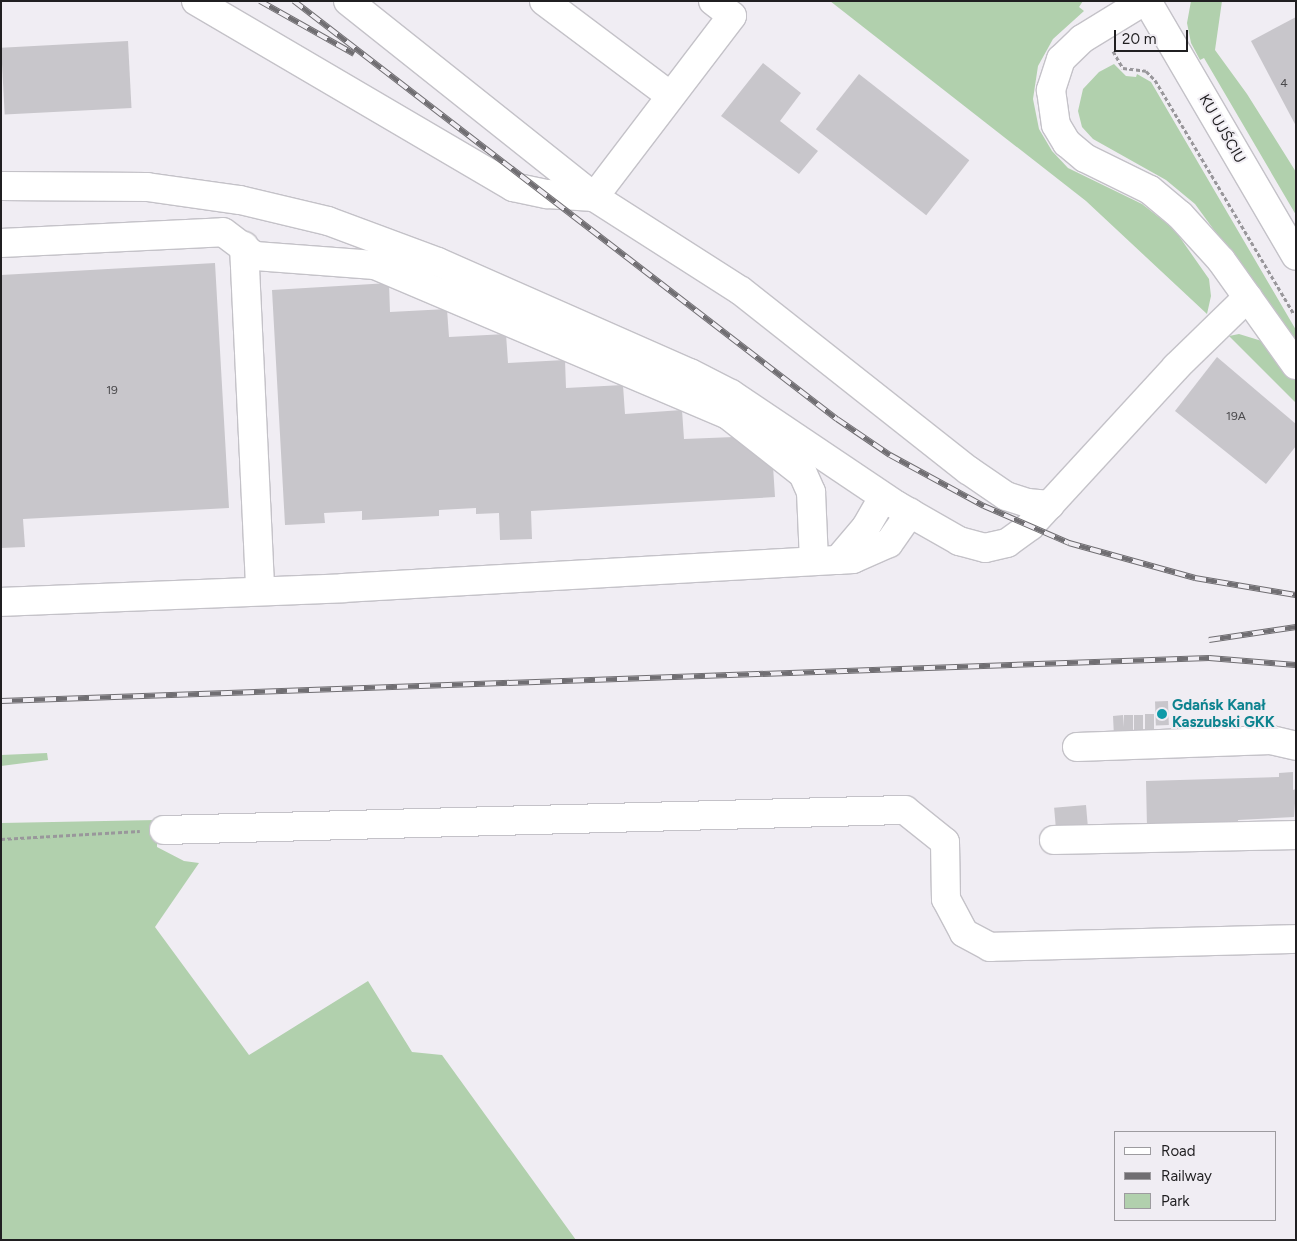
<!DOCTYPE html>
<html>
<head>
<meta charset="utf-8">
<style>
  body { margin:0 }
  #map { position:relative; width:1297px; height:1241px; overflow:hidden; background:#f0edf3; font-family:Figtree,sans-serif }
  div>[style] { position:absolute }
  [style*='--x'] { left:calc(var(--x)*1px); top:calc(var(--y)*1px); width:calc(var(--w)*1px); rotate:calc(var(--a)*1deg) }
  .green>* { inset:0; background:#b1d0ad }
  .building>* { inset:0; background:#c8c6cb; transform-origin:0 0 }
  .path>* { height:3px; margin-top:-1.5px; transform-origin:0; background:repeating-linear-gradient(90deg,#99979b 0 4px,transparent 0 6.5px) }
  .roads { filter:drop-shadow(1px 0 #c4c2c8) drop-shadow(-1px 0 #c4c2c8) drop-shadow(0 1px #c4c2c8) drop-shadow(0 -1px #c4c2c8) }
  .minor>* { height:28px; margin:-14px; padding:0 14px; transform-origin:14px; border-radius:14px; background:#fff }
  .rail>* { height:5.5px; margin-top:-2.75px; transform-origin:0; background:repeating-linear-gradient(90deg,#f0edf3 0 11px,#706e72 0 22px); box-sizing:border-box; border-block:1px solid #706e72 }
  .dots>* { width:14px; height:14px; translate:-50% -50%; box-sizing:border-box; border:2px solid #f0edf3; border-radius:50% }
  span { translate:-50% -50%; white-space:nowrap; text-align:center; line-height:1.15; -webkit-text-stroke:4px #f0edf3; paint-order:stroke }
  .number-label { font-size:12px; color:#4a494c }
  .number-label span { -webkit-text-stroke-width:0 }
  .street-label { font-size:15px; color:#201f21 }
  .culture-label { font-size:15px; color:#0d838f; font-weight:700 }
  .left { translate:0 -50%; text-align:left }
  .frame { position:absolute; inset:0; border:2px solid #201f21; pointer-events:none }
  .legend { position:absolute; left:1114px; top:1131px; width:162px; height:90px; box-sizing:border-box; background:#f0edf3; border:1px solid #9d9b9f; margin:0; padding:6px 9px; list-style:none; font-size:15px; color:#201f21 }
  .legend li { display:flex; align-items:center; gap:10px; height:25px }
  .legend b { width:25px; border:1px solid #9d9b9f }
  .scale { position:absolute; left:1114px; top:30px; width:74px; height:22px; box-sizing:border-box; border:2px solid #201f21; border-top:0; padding-left:6px; font-size:15px; line-height:18px; white-space:nowrap; color:#201f21; -webkit-text-stroke:4px #f0edf3; paint-order:stroke }
</style>
</head>
<body>
<div id="map">
  <div class="green">
    <i style="clip-path:polygon(830px 1px,1083px 1px,1079px 7px,1084px 11px,1053px 39px,1038px 66px,1033px 99px,1039px 129px,1052px 151px,1068px 168px,1142px 204px,1174px 229px,1209px 279px,1211px 296px,1207px 314px,1086px 201px)"></i>
    <i style="clip-path:polygon(1191px 1px,1222px 1px,1215px 50px,1247px 94px,1296px 172px,1296px 215px,1204px 58px,1200px 60px,1191px 43px,1187px 23px)"></i>
    <i style="clip-path:polygon(1114px 64px,1126px 76px,1136px 77px,1137px 74px,1151px 82px,1296px 330px,1296px 342px,1195px 204px,1166px 180px,1093px 139px,1082px 127px,1078px 111px,1083px 89px,1099px 72px)"></i>
    <i style="clip-path:polygon(1239px 334px,1265px 342px,1296px 378px,1296px 403px,1229px 336px)"></i>
    <i style="clip-path:polygon(47px 753px,48px 760px,1px 766px,1px 755px)"></i>
    <i style="clip-path:polygon(157px 820px,157px 847px,184px 861px,199px 863px,155px 927px,249px 1055px,368px 981px,412px 1052px,442px 1055px,576px 1240px,1px 1240px,1px 823px)"></i>
  </div>
  <div class="building">
    <i style="clip-path:polygon(1296px 17px,1296px 126px,1251px 41px)"></i>
    <i style="left:128px;top:41px;width:67px;height:127px;rotate:87deg"></i>
    <i style="clip-path:polygon(763px 63px,801px 93px,780px 121px,818px 151px,799px 174px,721px 116px)"></i>
    <i style="left:859px;top:74px;width:140px;height:70px;rotate:38deg"></i>
    <i style="clip-path:polygon(215px 263px,229px 508px,23px 519px,25px 547px,1px 548px,1px 275px)"></i>
    <i style="clip-path:polygon(389px 283px,390px 312px,447px 309px,449px 337px,506px 334px,508px 363px,565px 360px,566px 388px,623px 385px,625px 414px,682px 410px,684px 439px,734px 437px,773px 466px,775px 497px,531px 511px,532px 539px,500px 540px,499px 513px,476px 514px,476px 508px,439px 510px,439px 516px,362px 520px,362px 511px,324px 513px,325px 523px,285px 525px,272px 290px)"></i>
    <i style="clip-path:polygon(1217px 357px,1296px 424px,1296px 446px,1266px 484px,1175px 411px)"></i>
    <i style="left:1168px;top:701px;width:24px;height:13px;rotate:88deg"></i>
    <i style="left:1154px;top:714px;width:22px;height:9px;rotate:90deg"></i>
    <i style="clip-path:polygon(1123px 715px,1124px 727px,1124px 715px,1133px 715px,1133px 737px,1114px 737px,1113px 716px)"></i>
    <i style="left:1134px;top:715px;width:9px;height:22px"></i>
    <i style="clip-path:polygon(1293px 772px,1293px 790px,1296px 789px,1294px 817px,1238px 820px,1238px 826px,1147px 828px,1146px 781px,1279px 777px,1279px 773px)"></i>
    <i style="left:1086px;top:805px;width:24px;height:32px;rotate:85deg"></i>
  </div>
  <div class="path">
    <i style="--x:1113;--y:51;--w:20;--a:60"></i>
    <i style="--x:1123;--y:68;--w:23;--a:7"></i>
    <i style="--x:1146;--y:71;--w:13;--a:45"></i>
    <i style="--x:1155;--y:80;--w:272;--a:59.3"></i>
    <i style="--x:1;--y:839;--w:139;--a:-3.3"></i>
  </div>
  <div class="roads">
    <div class="minor">
      <i style="--x:196;--y:1;--w:368;--a:30.4"></i>
      <i style="--x:513;--y:187;--w:35;--a:12"></i>
      <i style="--x:547;--y:194;--w:47;--a:3.7"></i>
      <i style="--x:348;--y:1;--w:315;--a:38.5"></i>
      <i style="--x:544;--y:1;--w:156;--a:36.9"></i>
      <i style="--x:713;--y:1;--w:24;--a:38"></i>
      <i style="--x:732;--y:16;--w:228;--a:127.3"></i>
      <i style="--x:594;--y:197;--w:174;--a:32.6"></i>
      <i style="--x:741;--y:291;--w:289;--a:38.3"></i>
      <i style="--x:968;--y:470;--w:46;--a:34.4"></i>
      <i style="--x:1006;--y:496;--w:22;--a:18"></i>
      <i style="--x:1027;--y:503;--w:23;--a:5"></i>
      <i style="--x:1144;--y:1;--w:73;--a:148.5"></i>
      <i style="--x:1082;--y:39;--w:29;--a:136"></i>
      <i style="--x:1061;--y:59;--w:33;--a:108"></i>
      <i style="--x:1051;--y:90;--w:35;--a:82"></i>
      <i style="--x:1056;--y:125;--w:21;--a:59"></i>
      <i style="--x:1067;--y:143;--w:23;--a:40"></i>
      <i style="--x:1085;--y:158;--w:72;--a:26.2"></i>
      <i style="--x:1150;--y:190;--w:39;--a:40"></i>
      <i style="--x:1180;--y:215;--w:61;--a:47.7"></i>
      <i style="--x:1221;--y:260;--w:129;--a:54.5"></i>
      <i style="--x:1147;--y:1;--w:295;--a:59.7"></i>
      <i style="--x:1;--y:186;--w:146;--a:0.4"></i>
      <i style="--x:147;--y:187;--w:94;--a:8"></i>
      <i style="--x:240;--y:200;--w:90;--a:13.4"></i>
      <i style="--x:328;--y:221;--w:117;--a:20.4"></i>
      <i style="--x:438;--y:262;--w:275;--a:23.8"></i>
      <i style="--x:690;--y:373;--w:46;--a:27.1"></i>
      <i style="--x:731;--y:394;--w:199;--a:33.9"></i>
      <i style="--x:896;--y:505;--w:73;--a:29.7"></i>
      <i style="--x:959;--y:541;--w:27;--a:15"></i>
      <i style="--x:985;--y:548;--w:23;--a:-13"></i>
      <i style="--x:1007;--y:543;--w:29;--a:-36"></i>
      <i style="--x:1030;--y:526;--w:216;--a:-47.4"></i>
      <i style="--x:1176;--y:367;--w:100;--a:-44.2"></i>
      <i style="--x:1;--y:243;--w:222;--a:-2.8"></i>
      <i style="--x:223;--y:232;--w:40;--a:37"></i>
      <i style="--x:255;--y:256;--w:120;--a:4.3"></i>
      <i style="--x:375;--y:265;--w:384;--a:23"></i>
      <i style="--x:728;--y:415;--w:95;--a:38.2"></i>
      <i style="--x:803;--y:474;--w:20;--a:66"></i>
      <i style="--x:811;--y:492;--w:69;--a:87.5"></i>
      <i style="--x:244;--y:246;--w:345;--a:87.3"></i>
      <i style="--x:838;--y:560;--w:43;--a:-49.7"></i>
      <i style="--x:866;--y:527;--w:34;--a:-60"></i>
      <i style="--x:1;--y:602;--w:342;--a:-2.3"></i>
      <i style="--x:343;--y:588;--w:511;--a:-3.25"></i>
      <i style="--x:853;--y:559;--w:39;--a:-24"></i>
      <i style="--x:889;--y:543;--w:37;--a:-55"></i>
      <i style="--x:1077;--y:747;--w:194;--a:-2.1"></i>
      <i style="--x:1271;--y:740;--w:26;--a:13"></i>
      <i style="--x:164;--y:830;--w:741;--a:-1.55"></i>
      <i style="--x:905;--y:810;--w:51;--a:38.7"></i>
      <i style="--x:945;--y:842;--w:57;--a:89"></i>
      <i style="--x:946;--y:899;--w:38;--a:62"></i>
      <i style="--x:964;--y:933;--w:30;--a:28"></i>
      <i style="--x:990;--y:947;--w:306;--a:-1.5"></i>
      <i style="--x:1054;--y:840;--w:242;--a:-1.2"></i>
    </div>
  </div>
  <div class="rail">
    <i style="--x:260;--y:1;--w:108;--a:29.4"></i>
    <i style="--x:294;--y:1;--w:685;--a:37.59"></i>
    <i style="--x:837;--y:419;--w:64;--a:34.2"></i>
    <i style="--x:890;--y:455;--w:107;--a:28.5"></i>
    <i style="--x:984;--y:506;--w:93;--a:23.5"></i>
    <i style="--x:1069;--y:543;--w:131;--a:15.5"></i>
    <i style="--x:1195;--y:578;--w:102;--a:9.6"></i>
    <i style="--x:1209;--y:640;--w:88;--a:-8.5"></i>
    <i style="--x:1;--y:701;--w:1209;--a:-2.04"></i>
    <i style="--x:1209;--y:658;--w:87;--a:4.6"></i>
  </div>
  <div class="dots">
    <i style="left:1162px;top:714px;background:#0f9aa8"></i>
  </div>
  <div class="number-label">
    <span style="left:1284px;top:84px">4</span>
    <span style="left:112px;top:391px">19</span>
    <span style="left:1236px;top:417px">19A</span>
  </div>
  <div class="street-label">
    <span style="left:1222px;top:129px;rotate:60deg">KU UJŚCIU</span>
  </div>
  <div class="culture-label">
    <span class="left" style="left:1172px;top:714px">Gdańsk Kanał<br>Kaszubski GKK</span>
  </div>
  <div class="frame"></div>
  <ul class="legend">
  <li><b style="height:6px;background:#fff"></b>Road</li>
  <li><b style="height:6px;background:#706e72"></b>Railway</li>
  <li><b style="height:14px;background:#b1d0ad"></b>Park</li>
  </ul>
  <div class="scale">20 m</div>
</div>
</body>
</html>
